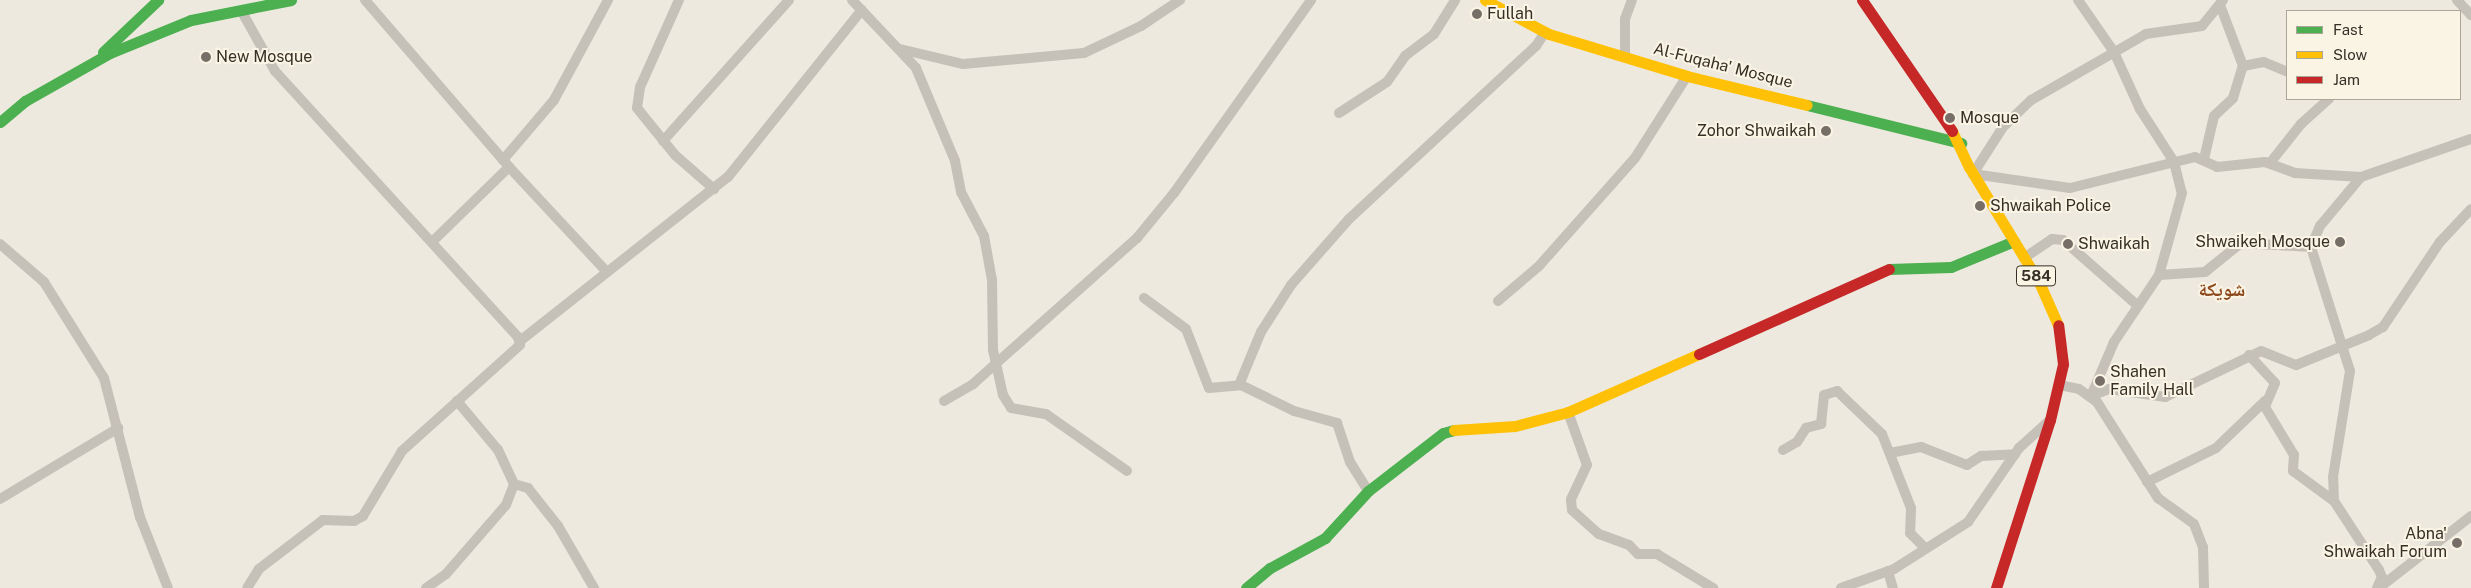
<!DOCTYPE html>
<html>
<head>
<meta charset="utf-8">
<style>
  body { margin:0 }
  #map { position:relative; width:2471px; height:588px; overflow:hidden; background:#ede9df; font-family:"Public Sans","Noto Naskh Arabic",sans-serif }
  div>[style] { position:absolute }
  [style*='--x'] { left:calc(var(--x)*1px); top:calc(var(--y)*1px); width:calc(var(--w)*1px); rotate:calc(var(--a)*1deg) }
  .street>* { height:10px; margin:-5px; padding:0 5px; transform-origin:5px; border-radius:5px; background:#c6c1b8 }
  .fast>* { height:11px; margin:-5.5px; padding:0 5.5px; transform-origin:5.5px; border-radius:5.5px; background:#4caf50 }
  .slow>* { height:11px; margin:-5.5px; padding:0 5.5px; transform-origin:5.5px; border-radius:5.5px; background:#ffc107 }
  .jam>* { height:11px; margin:-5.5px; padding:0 5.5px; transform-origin:5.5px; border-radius:5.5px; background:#c62828 }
  .dots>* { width:14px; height:14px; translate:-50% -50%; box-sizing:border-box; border:2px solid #faf4e5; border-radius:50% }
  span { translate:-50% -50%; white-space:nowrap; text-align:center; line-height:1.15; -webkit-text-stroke:4px #faf4e5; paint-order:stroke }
  .shield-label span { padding:1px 4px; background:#faf4e5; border:1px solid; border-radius:4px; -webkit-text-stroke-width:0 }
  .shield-label { font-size:15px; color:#372e26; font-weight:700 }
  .poi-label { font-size:16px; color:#372e26 }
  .left { translate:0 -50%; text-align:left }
  .right { translate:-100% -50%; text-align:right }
  .street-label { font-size:16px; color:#372e26 }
  .quarter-label { font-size:19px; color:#8b471a; font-weight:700 }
  .legend { position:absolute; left:2286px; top:10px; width:175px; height:90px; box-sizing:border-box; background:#faf4e5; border:1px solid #aca599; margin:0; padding:6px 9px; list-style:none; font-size:15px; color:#372e26 }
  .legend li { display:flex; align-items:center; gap:10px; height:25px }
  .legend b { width:25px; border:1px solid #aca599 }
</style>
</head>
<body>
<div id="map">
  <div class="street">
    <i style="--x:365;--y:0;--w:221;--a:49.2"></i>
    <i style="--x:509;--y:167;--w:142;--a:47"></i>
    <i style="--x:679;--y:0;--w:95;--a:114.1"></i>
    <i style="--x:640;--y:87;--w:21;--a:98"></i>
    <i style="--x:637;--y:108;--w:60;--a:51"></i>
    <i style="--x:675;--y:155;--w:52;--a:41.1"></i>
    <i style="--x:852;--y:0;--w:93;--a:46.7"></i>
    <i style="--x:916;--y:68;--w:101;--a:67.2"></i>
    <i style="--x:955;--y:161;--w:32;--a:79"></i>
    <i style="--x:961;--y:192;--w:50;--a:62.4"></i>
    <i style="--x:984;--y:236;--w:45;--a:79.7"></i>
    <i style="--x:992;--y:280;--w:70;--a:89.2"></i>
    <i style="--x:993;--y:350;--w:46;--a:77.5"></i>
    <i style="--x:1003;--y:395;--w:15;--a:58"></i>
    <i style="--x:1011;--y:408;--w:36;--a:10"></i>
    <i style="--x:1046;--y:414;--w:99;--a:35.1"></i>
    <i style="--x:2078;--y:0;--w:63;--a:55.3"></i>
    <i style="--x:2114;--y:52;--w:63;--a:65.5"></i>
    <i style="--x:2140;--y:109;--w:63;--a:57.3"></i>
    <i style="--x:2174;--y:162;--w:32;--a:76"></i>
    <i style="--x:2182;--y:193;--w:85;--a:105.7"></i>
    <i style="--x:2159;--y:275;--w:81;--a:123.9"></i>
    <i style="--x:2114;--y:342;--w:59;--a:113.1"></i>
    <i style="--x:2223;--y:0;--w:33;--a:129"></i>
    <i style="--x:2202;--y:26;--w:57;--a:171.9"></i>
    <i style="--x:2146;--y:34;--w:133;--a:150.1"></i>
    <i style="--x:2031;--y:100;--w:39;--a:136"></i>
    <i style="--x:2003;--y:127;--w:56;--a:122.6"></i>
    <i style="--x:1973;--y:174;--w:98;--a:8.2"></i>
    <i style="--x:2070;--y:188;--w:129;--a:-13.9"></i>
    <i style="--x:2195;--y:157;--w:24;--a:24"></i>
    <i style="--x:2217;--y:167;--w:48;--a:-5.9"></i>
    <i style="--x:2265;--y:162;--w:32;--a:20"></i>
    <i style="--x:2295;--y:173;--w:66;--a:3.5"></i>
    <i style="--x:2457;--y:0;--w:21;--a:47"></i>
    <i style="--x:2220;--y:5;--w:65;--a:69.3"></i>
    <i style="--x:242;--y:12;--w:68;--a:60.8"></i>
    <i style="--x:275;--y:71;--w:360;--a:47.6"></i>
    <i style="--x:518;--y:337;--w:8;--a:76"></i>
    <i style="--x:520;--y:345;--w:159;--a:138.1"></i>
    <i style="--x:402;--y:451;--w:76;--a:121"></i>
    <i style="--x:363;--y:516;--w:10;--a:151"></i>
    <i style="--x:354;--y:521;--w:31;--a:-178"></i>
    <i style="--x:323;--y:520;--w:81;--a:142.6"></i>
    <i style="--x:259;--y:569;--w:22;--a:122"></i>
    <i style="--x:900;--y:49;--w:65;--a:13.4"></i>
    <i style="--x:963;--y:64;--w:121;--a:-5.2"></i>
    <i style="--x:1084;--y:53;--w:63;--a:-25.3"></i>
    <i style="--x:1141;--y:26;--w:47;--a:-33.7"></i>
    <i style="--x:1625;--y:57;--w:38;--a:-90"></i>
    <i style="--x:1625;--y:19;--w:20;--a:-70"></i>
    <i style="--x:1339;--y:113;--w:57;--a:-32.9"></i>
    <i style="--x:1387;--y:82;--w:32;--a:-55"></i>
    <i style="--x:1405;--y:56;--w:36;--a:-37"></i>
    <i style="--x:1434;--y:34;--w:40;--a:-58"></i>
    <i style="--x:663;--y:141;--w:189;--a:-48.2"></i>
    <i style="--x:2204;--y:159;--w:44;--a:-76.9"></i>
    <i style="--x:2214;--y:116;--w:26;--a:-43"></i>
    <i style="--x:2233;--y:98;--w:34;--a:-73"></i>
    <i style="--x:2243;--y:66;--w:21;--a:-11"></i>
    <i style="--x:2264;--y:62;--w:25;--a:23"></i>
    <i style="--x:503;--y:160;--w:79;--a:-49.6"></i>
    <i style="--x:554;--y:100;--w:114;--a:-61.6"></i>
    <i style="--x:2270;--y:163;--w:50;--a:-51.5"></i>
    <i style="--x:2301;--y:124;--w:38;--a:-42"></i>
    <i style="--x:432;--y:242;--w:107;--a:-44.2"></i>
    <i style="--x:0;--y:244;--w:58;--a:40.8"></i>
    <i style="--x:44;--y:282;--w:113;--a:58"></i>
    <i style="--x:104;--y:378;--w:144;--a:75.5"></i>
    <i style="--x:140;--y:517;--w:76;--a:68.5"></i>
    <i style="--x:2024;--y:258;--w:34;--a:-34"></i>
    <i style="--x:2052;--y:239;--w:11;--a:5"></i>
    <i style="--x:2063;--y:240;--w:98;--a:41.3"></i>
    <i style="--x:2159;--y:275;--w:46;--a:-3.7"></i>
    <i style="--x:2205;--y:272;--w:46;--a:-38.9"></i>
    <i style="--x:2241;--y:243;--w:70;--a:3.3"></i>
    <i style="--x:1144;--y:298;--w:52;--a:36.4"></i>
    <i style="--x:1186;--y:329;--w:63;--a:68.7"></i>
    <i style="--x:1209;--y:388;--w:32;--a:-5"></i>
    <i style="--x:1241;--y:385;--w:59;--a:26.1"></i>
    <i style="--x:1294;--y:411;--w:45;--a:15.6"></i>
    <i style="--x:1337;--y:423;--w:41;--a:71.6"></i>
    <i style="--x:1350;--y:462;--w:34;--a:58"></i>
    <i style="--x:1498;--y:301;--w:54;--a:-40.5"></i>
    <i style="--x:1539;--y:266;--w:144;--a:-48.4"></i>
    <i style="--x:1635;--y:158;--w:97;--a:-57.6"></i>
    <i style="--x:520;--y:341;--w:265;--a:-38.3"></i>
    <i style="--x:728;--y:177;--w:214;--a:-51.3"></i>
    <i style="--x:2249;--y:355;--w:38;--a:47"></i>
    <i style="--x:2275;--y:383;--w:26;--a:113"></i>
    <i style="--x:2265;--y:407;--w:56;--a:58.9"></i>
    <i style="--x:2294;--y:455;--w:16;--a:94"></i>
    <i style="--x:2293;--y:471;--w:51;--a:36.2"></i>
    <i style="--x:1239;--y:385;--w:57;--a:-67.5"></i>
    <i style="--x:1261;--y:332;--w:56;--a:-57.4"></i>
    <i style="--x:1291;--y:285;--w:88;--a:-48.7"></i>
    <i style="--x:1349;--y:219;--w:255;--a:-42.8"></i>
    <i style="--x:1536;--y:46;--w:17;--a:-57"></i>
    <i style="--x:2059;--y:385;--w:20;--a:11"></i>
    <i style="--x:2079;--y:389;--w:22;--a:36"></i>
    <i style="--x:2097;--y:402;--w:114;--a:57.6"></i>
    <i style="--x:2158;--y:498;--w:44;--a:35.8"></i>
    <i style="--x:2194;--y:524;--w:25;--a:69"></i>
    <i style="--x:2203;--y:547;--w:41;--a:88.6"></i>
    <i style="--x:2091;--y:396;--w:19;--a:-21"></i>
    <i style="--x:2109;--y:389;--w:57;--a:8.1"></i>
    <i style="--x:2165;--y:397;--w:106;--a:-25.6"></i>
    <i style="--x:2261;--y:351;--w:38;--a:22"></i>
    <i style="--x:2296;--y:365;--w:79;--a:-22.3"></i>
    <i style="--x:2369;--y:335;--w:16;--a:-30"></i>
    <i style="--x:2383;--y:327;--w:102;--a:-56.2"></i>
    <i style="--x:2440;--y:242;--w:45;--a:-46.8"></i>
    <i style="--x:944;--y:401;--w:34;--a:-30"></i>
    <i style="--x:973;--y:384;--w:220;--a:-41.7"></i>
    <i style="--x:1137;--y:238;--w:58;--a:-50.6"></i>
    <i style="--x:1174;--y:193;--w:237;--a:-54.6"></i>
    <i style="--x:1568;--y:412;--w:56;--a:70.3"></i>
    <i style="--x:1587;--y:465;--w:38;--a:115"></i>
    <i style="--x:1571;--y:500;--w:10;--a:84"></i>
    <i style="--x:1572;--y:510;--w:36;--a:42"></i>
    <i style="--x:1599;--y:534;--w:32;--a:20"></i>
    <i style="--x:1629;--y:545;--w:13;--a:45"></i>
    <i style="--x:1638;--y:554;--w:19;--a:0"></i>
    <i style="--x:1657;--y:554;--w:66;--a:31.3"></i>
    <i style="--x:1783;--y:450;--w:16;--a:-30"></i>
    <i style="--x:1797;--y:442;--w:17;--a:-57"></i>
    <i style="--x:1806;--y:428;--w:16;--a:-15"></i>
    <i style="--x:1821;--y:424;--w:29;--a:-84"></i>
    <i style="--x:1824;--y:395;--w:14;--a:-17"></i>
    <i style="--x:1837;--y:391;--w:62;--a:43.7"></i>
    <i style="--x:1882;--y:434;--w:79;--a:68.6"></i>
    <i style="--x:1911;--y:508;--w:25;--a:92"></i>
    <i style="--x:1910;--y:533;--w:21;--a:45"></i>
    <i style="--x:1890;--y:453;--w:32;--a:-11"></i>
    <i style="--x:1921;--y:447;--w:49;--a:21.4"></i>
    <i style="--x:1967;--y:465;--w:17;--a:-33"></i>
    <i style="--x:1981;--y:456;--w:34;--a:-3"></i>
    <i style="--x:2147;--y:482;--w:77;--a:-26.2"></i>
    <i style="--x:2216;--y:448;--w:68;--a:-43.8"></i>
    <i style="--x:514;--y:484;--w:15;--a:16"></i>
    <i style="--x:528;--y:488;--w:48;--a:51.7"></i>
    <i style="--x:558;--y:526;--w:72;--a:59.9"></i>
    <i style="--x:0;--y:499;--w:138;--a:-31"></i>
    <i style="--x:1888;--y:571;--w:18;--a:74"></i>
    <i style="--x:426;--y:588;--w:24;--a:-35"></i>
    <i style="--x:446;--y:574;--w:91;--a:-49"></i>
    <i style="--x:506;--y:505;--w:22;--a:-69"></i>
    <i style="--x:514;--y:484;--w:38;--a:-115"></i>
    <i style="--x:498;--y:450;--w:64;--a:-129.9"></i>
    <i style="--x:1841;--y:588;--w:56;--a:-19.7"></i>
    <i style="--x:1894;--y:569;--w:88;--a:-32.4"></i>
    <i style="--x:1968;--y:522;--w:90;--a:-55.4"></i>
    <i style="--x:2019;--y:448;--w:40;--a:-42"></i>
    <i style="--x:2377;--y:588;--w:12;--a:-66"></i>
    <i style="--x:2382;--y:577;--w:8;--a:-113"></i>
    <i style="--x:2379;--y:570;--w:82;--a:-123.1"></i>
    <i style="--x:2334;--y:501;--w:24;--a:-92"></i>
    <i style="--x:2333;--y:477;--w:107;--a:-80.9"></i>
    <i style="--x:2350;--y:371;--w:130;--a:-107.5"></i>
    <i style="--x:2311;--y:247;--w:23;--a:-67"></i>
    <i style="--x:2320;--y:226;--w:64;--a:-50.1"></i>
    <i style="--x:2361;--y:177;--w:116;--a:-19.1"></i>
    <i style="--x:2379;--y:588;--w:117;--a:-38"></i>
  </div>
  <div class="fast">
    <i style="--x:103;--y:52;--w:76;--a:-43.4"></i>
    <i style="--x:1807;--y:105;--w:159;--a:13.9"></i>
    <i style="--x:0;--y:122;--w:33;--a:-40"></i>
    <i style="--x:25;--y:101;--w:98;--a:-29.5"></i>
    <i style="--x:110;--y:53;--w:87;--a:-22.2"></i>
    <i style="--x:191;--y:20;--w:102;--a:-11.3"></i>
    <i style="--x:1889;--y:269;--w:62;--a:-1.8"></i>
    <i style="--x:1951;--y:267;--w:68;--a:-22.4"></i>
    <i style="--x:1246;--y:588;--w:31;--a:-40"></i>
    <i style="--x:1270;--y:568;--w:63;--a:-28.6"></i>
    <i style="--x:1325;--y:538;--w:64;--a:-47.5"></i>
    <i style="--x:1368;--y:491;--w:95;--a:-37.7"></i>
    <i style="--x:1443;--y:433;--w:11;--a:-15"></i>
  </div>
  <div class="slow">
    <i style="--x:1485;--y:0;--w:72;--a:28"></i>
    <i style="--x:1549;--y:34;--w:144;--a:16.9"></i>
    <i style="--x:1687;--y:76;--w:123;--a:13.6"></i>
    <i style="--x:1952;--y:131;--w:40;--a:65"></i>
    <i style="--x:1969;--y:167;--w:135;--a:58.7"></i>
    <i style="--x:2039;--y:282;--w:47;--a:66.2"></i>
    <i style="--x:1454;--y:430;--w:61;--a:-3.8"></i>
    <i style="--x:1515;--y:426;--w:55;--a:-14.8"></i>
    <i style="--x:1568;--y:412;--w:143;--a:-23.9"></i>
  </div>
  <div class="jam">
    <i style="--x:1862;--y:0;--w:159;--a:55.5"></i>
    <i style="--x:1699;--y:354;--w:208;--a:-24.1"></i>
    <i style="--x:1996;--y:588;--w:176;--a:-72.2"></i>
    <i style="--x:2050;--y:420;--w:57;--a:-76.9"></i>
    <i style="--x:2063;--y:364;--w:39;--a:-97"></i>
  </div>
  <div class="dots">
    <i style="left:1477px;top:14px;background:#776f67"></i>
    <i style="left:206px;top:57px;background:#776f67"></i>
    <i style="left:1950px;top:118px;background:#776f67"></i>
    <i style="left:1826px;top:131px;background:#776f67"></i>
    <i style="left:1980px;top:206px;background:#776f67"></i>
    <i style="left:2340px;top:242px;background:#776f67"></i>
    <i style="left:2068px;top:244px;background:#776f67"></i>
    <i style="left:2100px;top:381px;background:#776f67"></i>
    <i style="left:2457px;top:543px;background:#776f67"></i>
  </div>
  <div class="shield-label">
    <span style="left:2036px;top:276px">584</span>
  </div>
  <div class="poi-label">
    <span class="left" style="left:1487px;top:14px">Fullah</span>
    <span class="left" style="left:216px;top:57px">New Mosque</span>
    <span class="left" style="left:1960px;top:118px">Mosque</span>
    <span class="right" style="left:1816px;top:131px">Zohor Shwaikah</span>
    <span class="left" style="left:1990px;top:206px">Shwaikah Police</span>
    <span class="right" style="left:2330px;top:242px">Shwaikeh Mosque</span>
    <span class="left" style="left:2078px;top:244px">Shwaikah</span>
    <span class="left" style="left:2110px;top:381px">Shahen<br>Family Hall</span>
    <span class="right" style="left:2447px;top:543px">Abna'<br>Shwaikah Forum</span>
  </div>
  <div class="street-label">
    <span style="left:1723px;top:66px;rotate:14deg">Al-Fuqaha' Mosque</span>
  </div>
  <div class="quarter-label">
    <span style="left:2222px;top:290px">شويكة</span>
  </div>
  <ul class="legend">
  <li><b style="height:6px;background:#4caf50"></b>Fast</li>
  <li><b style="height:6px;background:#ffc107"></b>Slow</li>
  <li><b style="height:6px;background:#c62828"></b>Jam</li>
  </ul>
</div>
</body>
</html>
